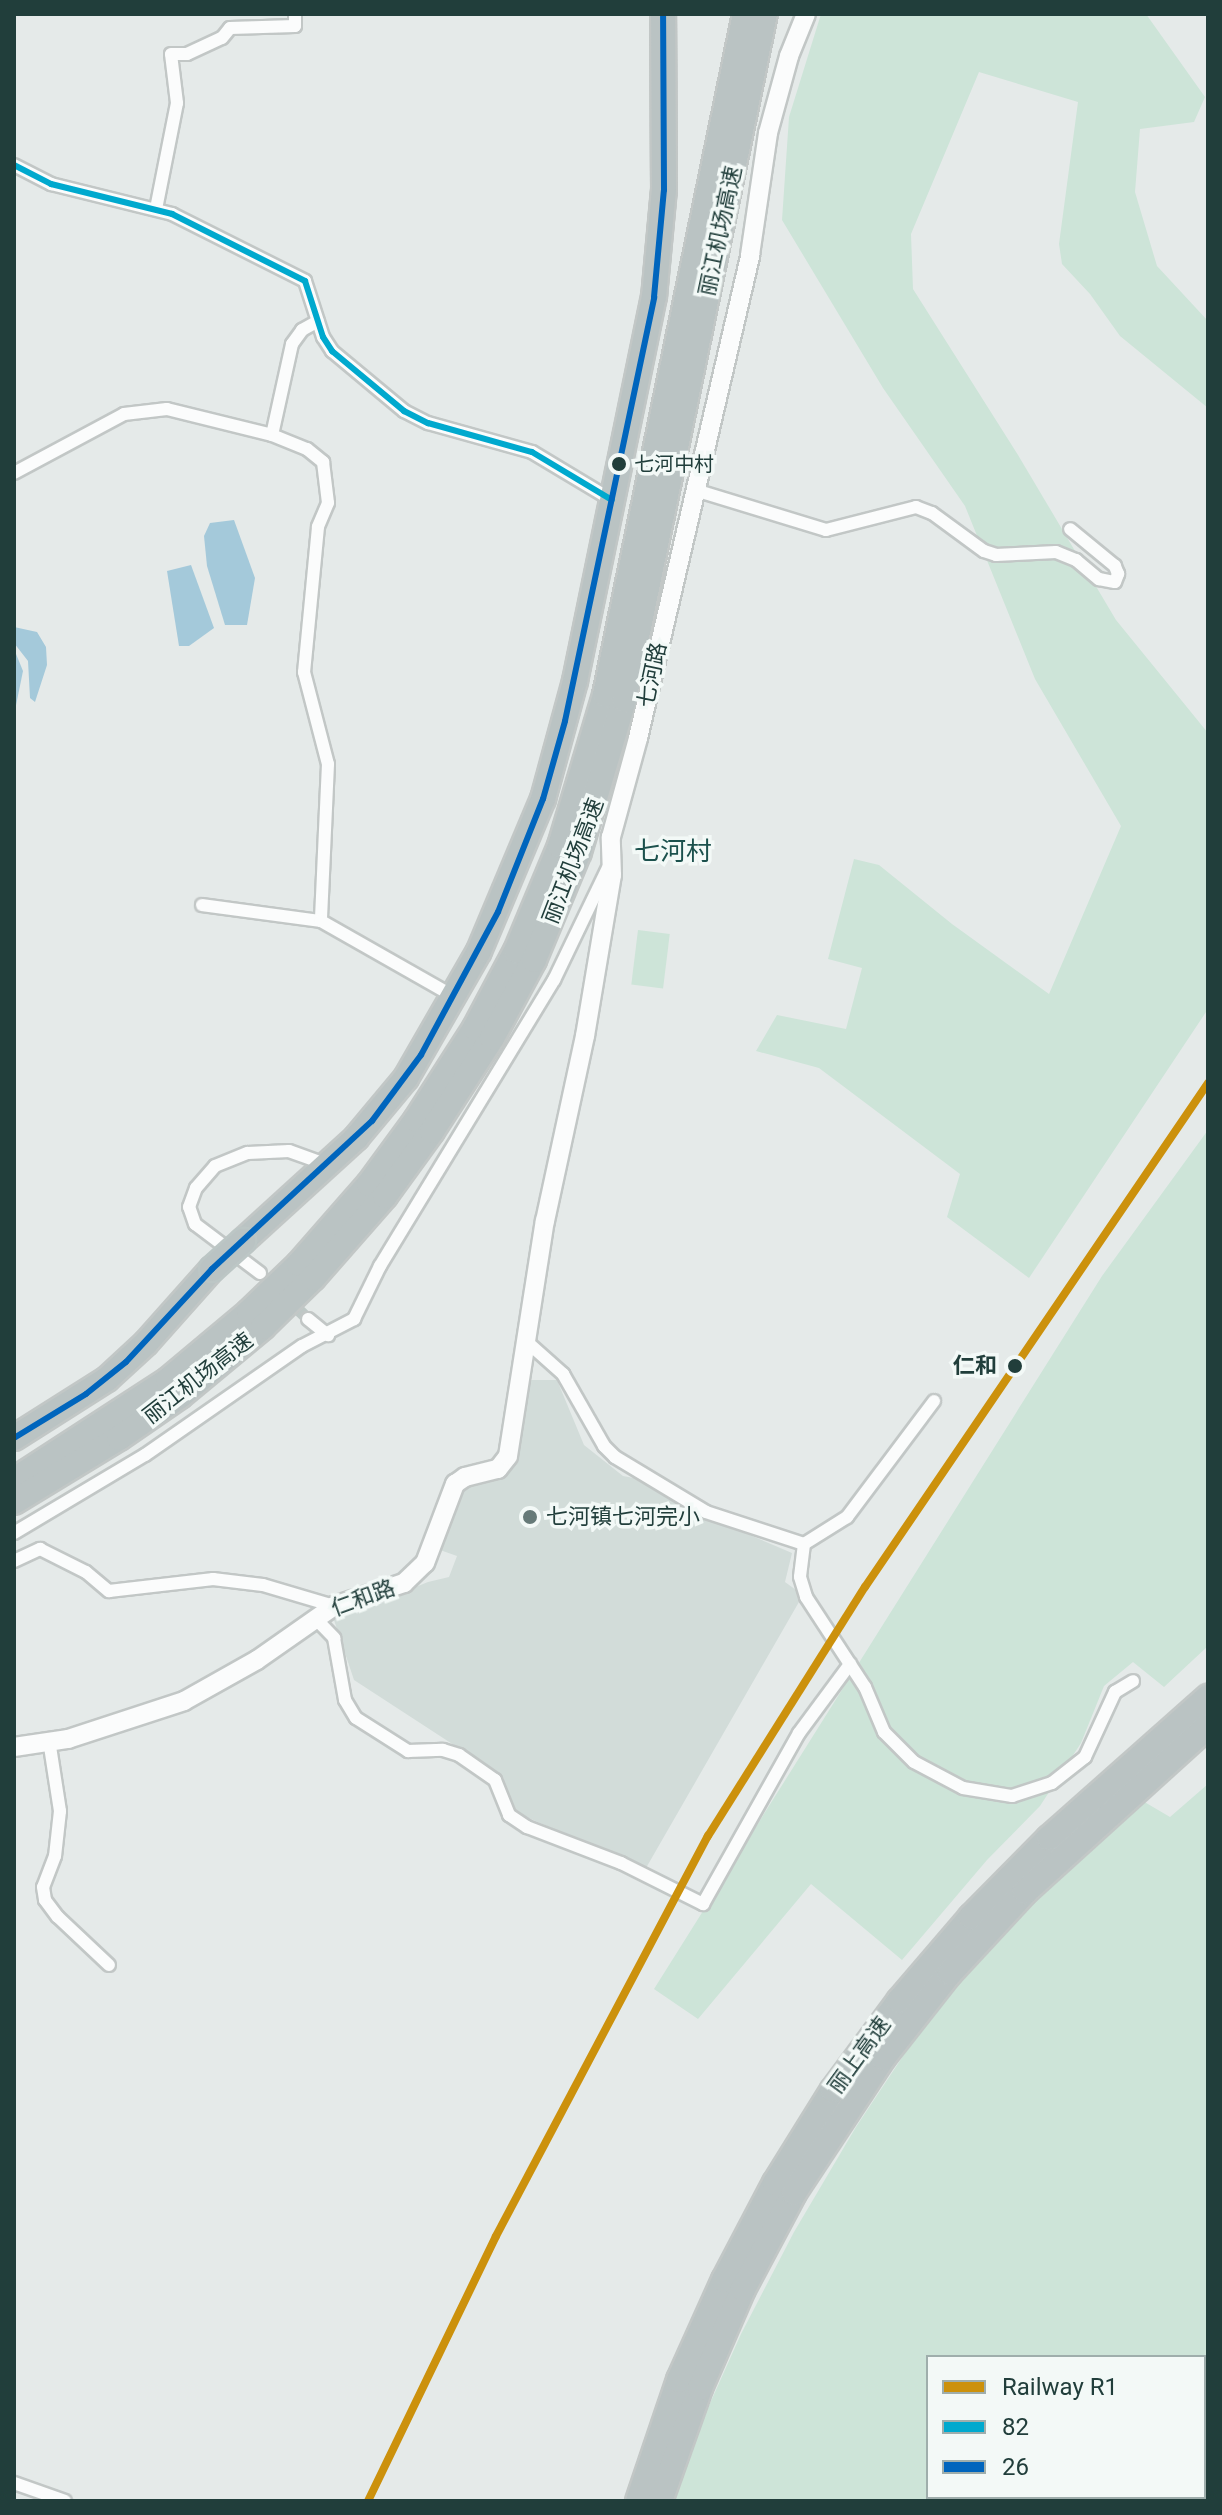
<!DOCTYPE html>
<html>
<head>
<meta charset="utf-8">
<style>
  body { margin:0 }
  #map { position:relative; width:1222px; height:2515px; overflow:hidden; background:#e5eae9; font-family:Roboto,"Noto Sans SC",sans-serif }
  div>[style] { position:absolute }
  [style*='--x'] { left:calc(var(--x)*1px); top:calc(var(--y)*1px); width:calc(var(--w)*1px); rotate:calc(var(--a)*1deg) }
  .built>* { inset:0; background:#d2dcd9 }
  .green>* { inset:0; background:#cde4d8; transform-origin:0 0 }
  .water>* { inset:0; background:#a4c9da }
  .street-tunnel>* { height:12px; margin-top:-6px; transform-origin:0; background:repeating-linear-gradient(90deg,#bec8c6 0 12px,transparent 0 18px) }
  .roads { filter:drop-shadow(2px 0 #c2c7c6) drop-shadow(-2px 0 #c2c7c6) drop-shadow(0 2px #c2c7c6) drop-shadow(0 -2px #c2c7c6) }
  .street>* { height:12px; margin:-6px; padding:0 6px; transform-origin:6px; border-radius:6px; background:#fbfcfc }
  .secondary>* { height:18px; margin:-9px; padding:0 9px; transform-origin:9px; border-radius:9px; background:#fbfcfc }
  .highway>* { height:24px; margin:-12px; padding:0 12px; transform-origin:12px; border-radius:12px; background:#bac3c3 }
  .bridges { filter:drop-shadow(2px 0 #bcc6c5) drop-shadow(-2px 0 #bcc6c5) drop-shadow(0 2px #bcc6c5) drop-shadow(0 -2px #bcc6c5) }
  .highway-bridge>* { height:24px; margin:-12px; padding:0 12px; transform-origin:12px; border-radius:12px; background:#bac3c3 }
  .bus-1>* { height:6px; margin:-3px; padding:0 3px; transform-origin:3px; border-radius:3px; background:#00a9ce }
  .bus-2>* { height:6px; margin:-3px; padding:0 3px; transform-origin:3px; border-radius:3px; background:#0065bd }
  .rail-1>* { height:8px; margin:-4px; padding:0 4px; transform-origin:4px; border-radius:4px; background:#cc910c }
  .dots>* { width:22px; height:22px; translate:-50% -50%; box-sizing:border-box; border:4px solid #f3f9f7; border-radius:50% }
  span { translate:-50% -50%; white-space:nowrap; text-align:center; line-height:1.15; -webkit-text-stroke:7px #f3f9f7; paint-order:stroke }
  .bus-label { font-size:20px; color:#213e3b }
  .left { translate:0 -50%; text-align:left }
  .street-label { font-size:22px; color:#213e3b }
  .stop-label { font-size:22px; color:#213e3b; font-weight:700 }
  .right { translate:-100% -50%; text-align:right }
  .poi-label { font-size:22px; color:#213e3b }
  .quarter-label { font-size:26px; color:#1c514d }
  .frame { position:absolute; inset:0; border:16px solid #213e3b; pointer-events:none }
  .legend { position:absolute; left:926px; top:2355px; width:280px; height:144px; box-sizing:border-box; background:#f3f9f7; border:2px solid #9faeac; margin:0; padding:10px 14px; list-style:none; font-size:24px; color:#213e3b }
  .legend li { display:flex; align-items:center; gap:16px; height:40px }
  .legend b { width:40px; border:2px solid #9faeac }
</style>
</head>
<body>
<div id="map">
  <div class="built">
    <i style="clip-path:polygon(527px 1380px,557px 1380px,584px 1445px,623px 1476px,644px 1480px,679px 1505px,792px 1553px,785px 1582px,803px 1595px,646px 1868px,512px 1811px,503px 1777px,354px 1680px,334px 1620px,428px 1582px,449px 1577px,457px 1556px,440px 1550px,464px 1485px,503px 1476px,520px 1440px)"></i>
  </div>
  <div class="green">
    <i style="clip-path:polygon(821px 14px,1146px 14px,1205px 97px,1194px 122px,1140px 129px,1135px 192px,1157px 266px,1208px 321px,1208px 408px,1120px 336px,1090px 294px,1062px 264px,1059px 244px,1078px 102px,979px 72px,911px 234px,913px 289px,1018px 455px,1116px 620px,1208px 733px,1208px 1009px,1029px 1278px,947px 1217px,960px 1174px,819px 1068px,756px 1051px,777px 1015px,846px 1029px,862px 968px,828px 959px,854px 859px,879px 865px,952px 924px,1049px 994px,1121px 826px,1035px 679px,965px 506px,883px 388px,782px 220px,789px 117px)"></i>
    <i style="left:638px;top:930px;width:32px;height:55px;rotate:7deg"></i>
    <i style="clip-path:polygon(1208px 1130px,1208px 1646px,1164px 1687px,1133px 1662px,1104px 1686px,1081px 1743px,1040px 1806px,987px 1860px,902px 1960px,811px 1884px,698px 2019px,654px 1989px,1102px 1276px)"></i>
    <i style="clip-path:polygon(evenodd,1208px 1784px,1208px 2501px,673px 2501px,694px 2439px,741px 2334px,794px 2232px,856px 2127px,913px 2041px,963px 1975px,1025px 1904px,1136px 1797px,1170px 1817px,1208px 1784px,928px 2357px,1204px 2357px,1204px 2497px,928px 2497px,928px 2357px)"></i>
  </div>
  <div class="water">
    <i style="clip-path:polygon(234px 520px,255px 578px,247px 625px,225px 625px,207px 566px,204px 536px,210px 523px)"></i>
    <i style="clip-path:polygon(191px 565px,214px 628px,189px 646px,179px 646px,167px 571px)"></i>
    <i style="clip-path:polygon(14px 627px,37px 632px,46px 647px,47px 665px,35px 702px,30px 698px,28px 661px,14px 643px)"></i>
    <i style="clip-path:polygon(14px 649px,23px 671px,14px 715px)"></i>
  </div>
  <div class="street-tunnel">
    <i style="--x:260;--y:1273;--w:66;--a:43.8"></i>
  </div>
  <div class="roads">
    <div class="street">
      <i style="--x:14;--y:165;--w:42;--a:27.2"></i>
      <i style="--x:51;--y:184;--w:125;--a:13.9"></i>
      <i style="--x:172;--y:214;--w:149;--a:26.7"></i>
      <i style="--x:305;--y:281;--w:59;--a:72.2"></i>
      <i style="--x:323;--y:337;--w:17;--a:57"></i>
      <i style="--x:332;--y:351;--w:94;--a:39.8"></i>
      <i style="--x:404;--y:411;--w:27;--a:27"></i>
      <i style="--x:428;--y:423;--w:108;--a:15.6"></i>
      <i style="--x:532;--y:452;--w:93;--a:31"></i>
      <i style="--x:156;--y:209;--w:108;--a:-78.8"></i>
      <i style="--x:177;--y:103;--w:49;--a:-97"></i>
      <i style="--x:171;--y:54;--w:16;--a:0"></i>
      <i style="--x:187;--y:54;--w:38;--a:-25"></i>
      <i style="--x:222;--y:38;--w:13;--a:-51"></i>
      <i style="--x:230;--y:28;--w:65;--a:-1.8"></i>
      <i style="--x:295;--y:26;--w:12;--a:-90"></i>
      <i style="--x:272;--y:435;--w:93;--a:-77.6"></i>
      <i style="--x:292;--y:344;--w:17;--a:-54"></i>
      <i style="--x:302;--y:330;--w:18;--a:-29"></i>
      <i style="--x:14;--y:473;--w:125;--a:-28.2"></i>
      <i style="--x:124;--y:414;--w:43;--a:-6.6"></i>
      <i style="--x:167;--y:409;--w:108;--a:13.9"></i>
      <i style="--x:272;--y:435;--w:38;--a:22"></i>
      <i style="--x:307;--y:449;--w:21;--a:39"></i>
      <i style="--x:323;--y:462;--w:41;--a:83"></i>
      <i style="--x:328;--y:503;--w:26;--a:113"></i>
      <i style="--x:318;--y:527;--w:146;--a:95.5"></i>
      <i style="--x:304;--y:672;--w:95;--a:75.4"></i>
      <i style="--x:328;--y:764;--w:157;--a:92.6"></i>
      <i style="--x:695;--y:490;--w:137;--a:17"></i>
      <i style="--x:826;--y:530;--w:93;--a:-14.3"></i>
      <i style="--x:916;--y:507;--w:17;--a:21"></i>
      <i style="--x:932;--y:513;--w:64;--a:36.2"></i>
      <i style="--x:984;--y:551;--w:13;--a:18"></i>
      <i style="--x:996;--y:555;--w:60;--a:-2.9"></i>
      <i style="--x:1056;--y:552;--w:22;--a:22"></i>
      <i style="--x:1076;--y:560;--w:30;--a:40"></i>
      <i style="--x:1099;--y:579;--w:16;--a:11"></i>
      <i style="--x:1115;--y:582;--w:9;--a:-69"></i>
      <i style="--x:1118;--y:574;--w:9;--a:-111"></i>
      <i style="--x:1115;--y:566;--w:58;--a:-140.6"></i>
      <i style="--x:202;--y:905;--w:120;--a:7.7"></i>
      <i style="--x:321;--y:921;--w:154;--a:29.6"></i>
      <i style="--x:260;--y:1273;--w:81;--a:-143"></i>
      <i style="--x:195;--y:1224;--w:18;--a:-109"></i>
      <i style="--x:189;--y:1207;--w:20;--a:-70"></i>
      <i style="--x:196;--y:1188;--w:29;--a:-49"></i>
      <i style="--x:215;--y:1166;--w:35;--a:-22"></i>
      <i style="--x:248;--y:1153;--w:41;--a:-2.8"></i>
      <i style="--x:289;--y:1151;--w:41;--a:19.7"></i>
      <i style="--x:308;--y:1319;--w:26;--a:39"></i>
      <i style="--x:526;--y:1341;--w:50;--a:41.7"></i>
      <i style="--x:563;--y:1374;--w:83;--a:60.3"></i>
      <i style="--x:604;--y:1446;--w:16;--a:45"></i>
      <i style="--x:615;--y:1457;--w:106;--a:31.1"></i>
      <i style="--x:706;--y:1512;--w:103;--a:18.1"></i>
      <i style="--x:804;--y:1544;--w:51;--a:-32.1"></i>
      <i style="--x:847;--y:1517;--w:145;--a:-53.1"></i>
      <i style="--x:14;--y:1533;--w:152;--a:-30.8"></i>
      <i style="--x:145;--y:1455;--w:191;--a:-34.8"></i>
      <i style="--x:302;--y:1346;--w:59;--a:-27.4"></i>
      <i style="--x:354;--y:1319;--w:59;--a:-63.9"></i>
      <i style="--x:380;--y:1266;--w:335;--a:-58.7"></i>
      <i style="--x:554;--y:980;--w:124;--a:-64.3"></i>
      <i style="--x:804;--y:1544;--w:33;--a:97"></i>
      <i style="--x:800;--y:1577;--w:21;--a:73"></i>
      <i style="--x:806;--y:1597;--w:108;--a:56.8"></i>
      <i style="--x:865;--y:1687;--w:49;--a:67.1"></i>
      <i style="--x:884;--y:1732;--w:42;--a:45"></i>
      <i style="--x:914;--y:1762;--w:55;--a:28"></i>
      <i style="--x:963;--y:1788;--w:50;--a:9.3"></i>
      <i style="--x:1012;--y:1796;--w:42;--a:-18"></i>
      <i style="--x:1052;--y:1783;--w:42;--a:-38.2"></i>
      <i style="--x:1085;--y:1757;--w:72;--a:-65.2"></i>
      <i style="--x:1115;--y:1692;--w:21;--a:-31"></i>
      <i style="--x:14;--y:1561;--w:29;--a:-25"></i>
      <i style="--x:40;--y:1549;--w:51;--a:26.6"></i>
      <i style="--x:86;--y:1572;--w:30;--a:40"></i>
      <i style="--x:109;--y:1591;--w:105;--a:-6.6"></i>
      <i style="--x:213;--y:1579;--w:50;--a:6.8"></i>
      <i style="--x:263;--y:1585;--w:74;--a:16.5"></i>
      <i style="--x:315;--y:1618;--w:28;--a:46"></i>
      <i style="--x:334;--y:1638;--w:63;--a:79.9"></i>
      <i style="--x:345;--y:1700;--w:21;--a:59"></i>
      <i style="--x:356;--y:1718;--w:62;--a:32.4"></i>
      <i style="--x:408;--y:1751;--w:35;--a:-2"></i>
      <i style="--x:443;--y:1750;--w:17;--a:17"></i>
      <i style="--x:459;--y:1755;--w:44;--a:34.8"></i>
      <i style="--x:495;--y:1780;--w:38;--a:68"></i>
      <i style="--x:509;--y:1815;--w:22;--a:34"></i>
      <i style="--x:527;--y:1827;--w:101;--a:21"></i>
      <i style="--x:621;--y:1863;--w:92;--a:26.6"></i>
      <i style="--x:703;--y:1904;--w:196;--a:-60.7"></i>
      <i style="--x:799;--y:1733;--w:86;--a:-53.5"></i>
      <i style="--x:49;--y:1740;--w:72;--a:81.2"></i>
      <i style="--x:60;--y:1811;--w:45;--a:96.3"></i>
      <i style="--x:55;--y:1856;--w:33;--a:111"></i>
      <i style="--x:43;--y:1887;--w:13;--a:81"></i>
      <i style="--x:45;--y:1900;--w:21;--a:53"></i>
      <i style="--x:58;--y:1917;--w:70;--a:43.3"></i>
      <i style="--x:14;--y:2483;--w:54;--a:19.4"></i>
    </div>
    <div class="secondary">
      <i style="--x:14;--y:1747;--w:55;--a:-8.4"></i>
      <i style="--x:68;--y:1739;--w:122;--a:-18.1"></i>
      <i style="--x:184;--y:1701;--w:84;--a:-29.3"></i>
      <i style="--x:257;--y:1660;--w:94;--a:-35"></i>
      <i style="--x:334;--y:1606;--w:74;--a:-18.2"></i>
      <i style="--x:404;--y:1583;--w:29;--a:-44"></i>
      <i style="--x:425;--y:1563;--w:85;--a:-69.2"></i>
      <i style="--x:455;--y:1484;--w:12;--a:-35"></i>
      <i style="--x:465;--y:1477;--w:34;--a:-14"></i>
      <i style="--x:498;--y:1469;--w:16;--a:-52"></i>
      <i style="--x:508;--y:1456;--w:238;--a:-81.1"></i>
      <i style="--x:545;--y:1221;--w:189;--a:-77.8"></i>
      <i style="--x:585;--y:1036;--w:163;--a:-80.5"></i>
      <i style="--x:612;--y:875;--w:38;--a:-92"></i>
      <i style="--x:611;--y:837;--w:103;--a:-74.7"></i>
      <i style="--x:638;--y:738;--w:496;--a:-76.9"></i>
      <i style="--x:750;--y:255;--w:123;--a:-81.6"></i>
      <i style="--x:768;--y:133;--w:80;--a:-74.7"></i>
      <i style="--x:789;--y:56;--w:45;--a:-68"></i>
    </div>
    <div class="highway">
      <i style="--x:243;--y:1241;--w:153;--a:-42.3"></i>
      <i style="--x:356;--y:1138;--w:78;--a:-50.2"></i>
      <i style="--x:406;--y:1078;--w:146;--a:-60.1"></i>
      <i style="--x:479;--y:951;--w:165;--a:-67.2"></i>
      <i style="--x:543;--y:799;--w:122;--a:-74.8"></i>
      <i style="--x:575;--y:681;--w:392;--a:-78.4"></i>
      <i style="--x:654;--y:297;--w:107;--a:-84.7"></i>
      <i style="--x:664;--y:190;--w:176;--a:-90.3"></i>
      <i style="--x:14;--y:1438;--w:110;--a:-32.4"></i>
      <i style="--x:107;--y:1379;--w:53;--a:-42.7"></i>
      <i style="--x:146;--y:1343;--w:99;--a:-48.3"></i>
      <i style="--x:14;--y:1480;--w:184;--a:-33"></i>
      <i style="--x:168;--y:1380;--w:106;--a:-40"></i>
      <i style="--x:249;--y:1312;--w:69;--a:-43.8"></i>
      <i style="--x:299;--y:1264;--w:106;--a:-48.8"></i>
      <i style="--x:369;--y:1184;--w:79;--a:-53.7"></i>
      <i style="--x:416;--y:1120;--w:109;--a:-57.3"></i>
      <i style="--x:475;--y:1028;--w:87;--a:-62"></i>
      <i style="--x:516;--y:951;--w:114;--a:-67.3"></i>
      <i style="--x:560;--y:846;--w:158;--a:-73.4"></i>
      <i style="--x:605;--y:695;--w:695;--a:-78.38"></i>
      <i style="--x:14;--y:1502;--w:123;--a:-31.4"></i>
      <i style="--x:119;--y:1438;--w:74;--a:-34.5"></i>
      <i style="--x:180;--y:1396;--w:108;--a:-39.7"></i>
      <i style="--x:263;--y:1327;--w:70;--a:-44.4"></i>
      <i style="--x:313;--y:1278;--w:109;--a:-48.7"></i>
      <i style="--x:385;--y:1196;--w:80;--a:-54.1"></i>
      <i style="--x:432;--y:1131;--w:111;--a:-57.2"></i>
      <i style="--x:492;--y:1038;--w:89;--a:-61.7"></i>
      <i style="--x:534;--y:960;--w:117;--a:-67.4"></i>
      <i style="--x:579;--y:852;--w:159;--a:-73.5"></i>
      <i style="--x:624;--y:700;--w:700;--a:-78.39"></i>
      <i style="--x:638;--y:2501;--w:128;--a:-71.3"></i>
      <i style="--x:679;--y:2380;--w:110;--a:-65.8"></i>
      <i style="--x:724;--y:2280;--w:110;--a:-62.3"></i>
      <i style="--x:775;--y:2183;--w:110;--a:-58.1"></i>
      <i style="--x:833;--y:2090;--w:111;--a:-53.4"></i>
      <i style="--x:899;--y:2001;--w:111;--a:-49.4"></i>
      <i style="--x:971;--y:1917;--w:111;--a:-45.4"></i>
      <i style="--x:1049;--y:1838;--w:213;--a:-41.6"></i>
      <i style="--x:660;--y:2501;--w:120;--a:-70.5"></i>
      <i style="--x:700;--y:2388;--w:108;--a:-66.5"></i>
      <i style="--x:743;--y:2289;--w:109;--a:-62"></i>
      <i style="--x:794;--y:2193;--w:162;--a:-56.6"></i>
      <i style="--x:883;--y:2058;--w:108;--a:-51.8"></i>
      <i style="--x:950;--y:1973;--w:110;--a:-47.2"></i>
      <i style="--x:1025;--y:1892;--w:247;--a:-42.2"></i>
    </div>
  </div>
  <div class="bridges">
    <div class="highway-bridge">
      <i style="--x:212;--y:1269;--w:42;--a:-42.1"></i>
    </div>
  </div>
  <div class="bus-1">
    <i style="--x:14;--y:165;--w:42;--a:27.2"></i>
    <i style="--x:51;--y:184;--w:125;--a:13.9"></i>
    <i style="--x:172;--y:214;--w:149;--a:26.7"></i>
    <i style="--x:305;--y:281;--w:59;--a:72.2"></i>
    <i style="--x:323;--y:337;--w:17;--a:57"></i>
    <i style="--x:332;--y:351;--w:94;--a:39.8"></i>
    <i style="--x:404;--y:411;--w:27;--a:27"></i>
    <i style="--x:428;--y:423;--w:108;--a:15.6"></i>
    <i style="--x:532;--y:452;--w:93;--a:31"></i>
  </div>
  <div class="bus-2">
    <i style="--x:14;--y:1438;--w:84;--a:-31.4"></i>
    <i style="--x:86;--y:1394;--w:51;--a:-38.7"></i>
    <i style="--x:126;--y:1362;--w:127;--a:-47.2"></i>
    <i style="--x:212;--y:1269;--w:218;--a:-42.8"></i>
    <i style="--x:372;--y:1121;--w:82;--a:-53.4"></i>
    <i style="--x:421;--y:1055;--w:162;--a:-61.7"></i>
    <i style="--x:498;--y:912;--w:122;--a:-68.3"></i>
    <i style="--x:543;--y:799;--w:81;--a:-74.2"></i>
    <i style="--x:565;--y:721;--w:433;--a:-78.1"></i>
    <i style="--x:654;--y:297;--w:107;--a:-84.7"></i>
    <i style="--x:664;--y:190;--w:176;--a:-90.3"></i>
  </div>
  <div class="rail-1">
    <i style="--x:368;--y:2501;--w:294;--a:-64.2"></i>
    <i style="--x:496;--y:2236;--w:453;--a:-62.1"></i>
    <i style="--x:708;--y:1836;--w:294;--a:-57.8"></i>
    <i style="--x:865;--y:1587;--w:610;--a:-55.76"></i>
  </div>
  <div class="dots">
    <i style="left:619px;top:464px;background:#213e3b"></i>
    <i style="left:1015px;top:1366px;background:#213e3b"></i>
    <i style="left:530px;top:1517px;background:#667a78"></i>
  </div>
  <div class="bus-label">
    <span class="left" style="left:634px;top:464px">七河中村</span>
  </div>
  <div class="street-label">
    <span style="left:720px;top:231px;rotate:-78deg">丽江机场高速</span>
    <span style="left:652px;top:675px;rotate:-78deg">七河路</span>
    <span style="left:573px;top:861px;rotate:-69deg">丽江机场高速</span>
    <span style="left:198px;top:1378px;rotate:-38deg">丽江机场高速</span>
    <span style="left:363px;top:1598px;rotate:-20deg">仁和路</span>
    <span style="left:859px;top:2055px;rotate:-54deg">丽上高速</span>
  </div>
  <div class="stop-label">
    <span class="right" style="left:997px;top:1366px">仁和</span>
  </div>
  <div class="poi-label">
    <span class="left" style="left:546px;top:1517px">七河镇七河完小</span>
  </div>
  <div class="quarter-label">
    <span style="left:673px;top:852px">七河村</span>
  </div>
  <div class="frame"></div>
  <ul class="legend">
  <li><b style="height:10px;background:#cc910c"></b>Railway R1</li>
  <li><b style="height:10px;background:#00a9ce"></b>82</li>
  <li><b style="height:10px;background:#0065bd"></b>26</li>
  </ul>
</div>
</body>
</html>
